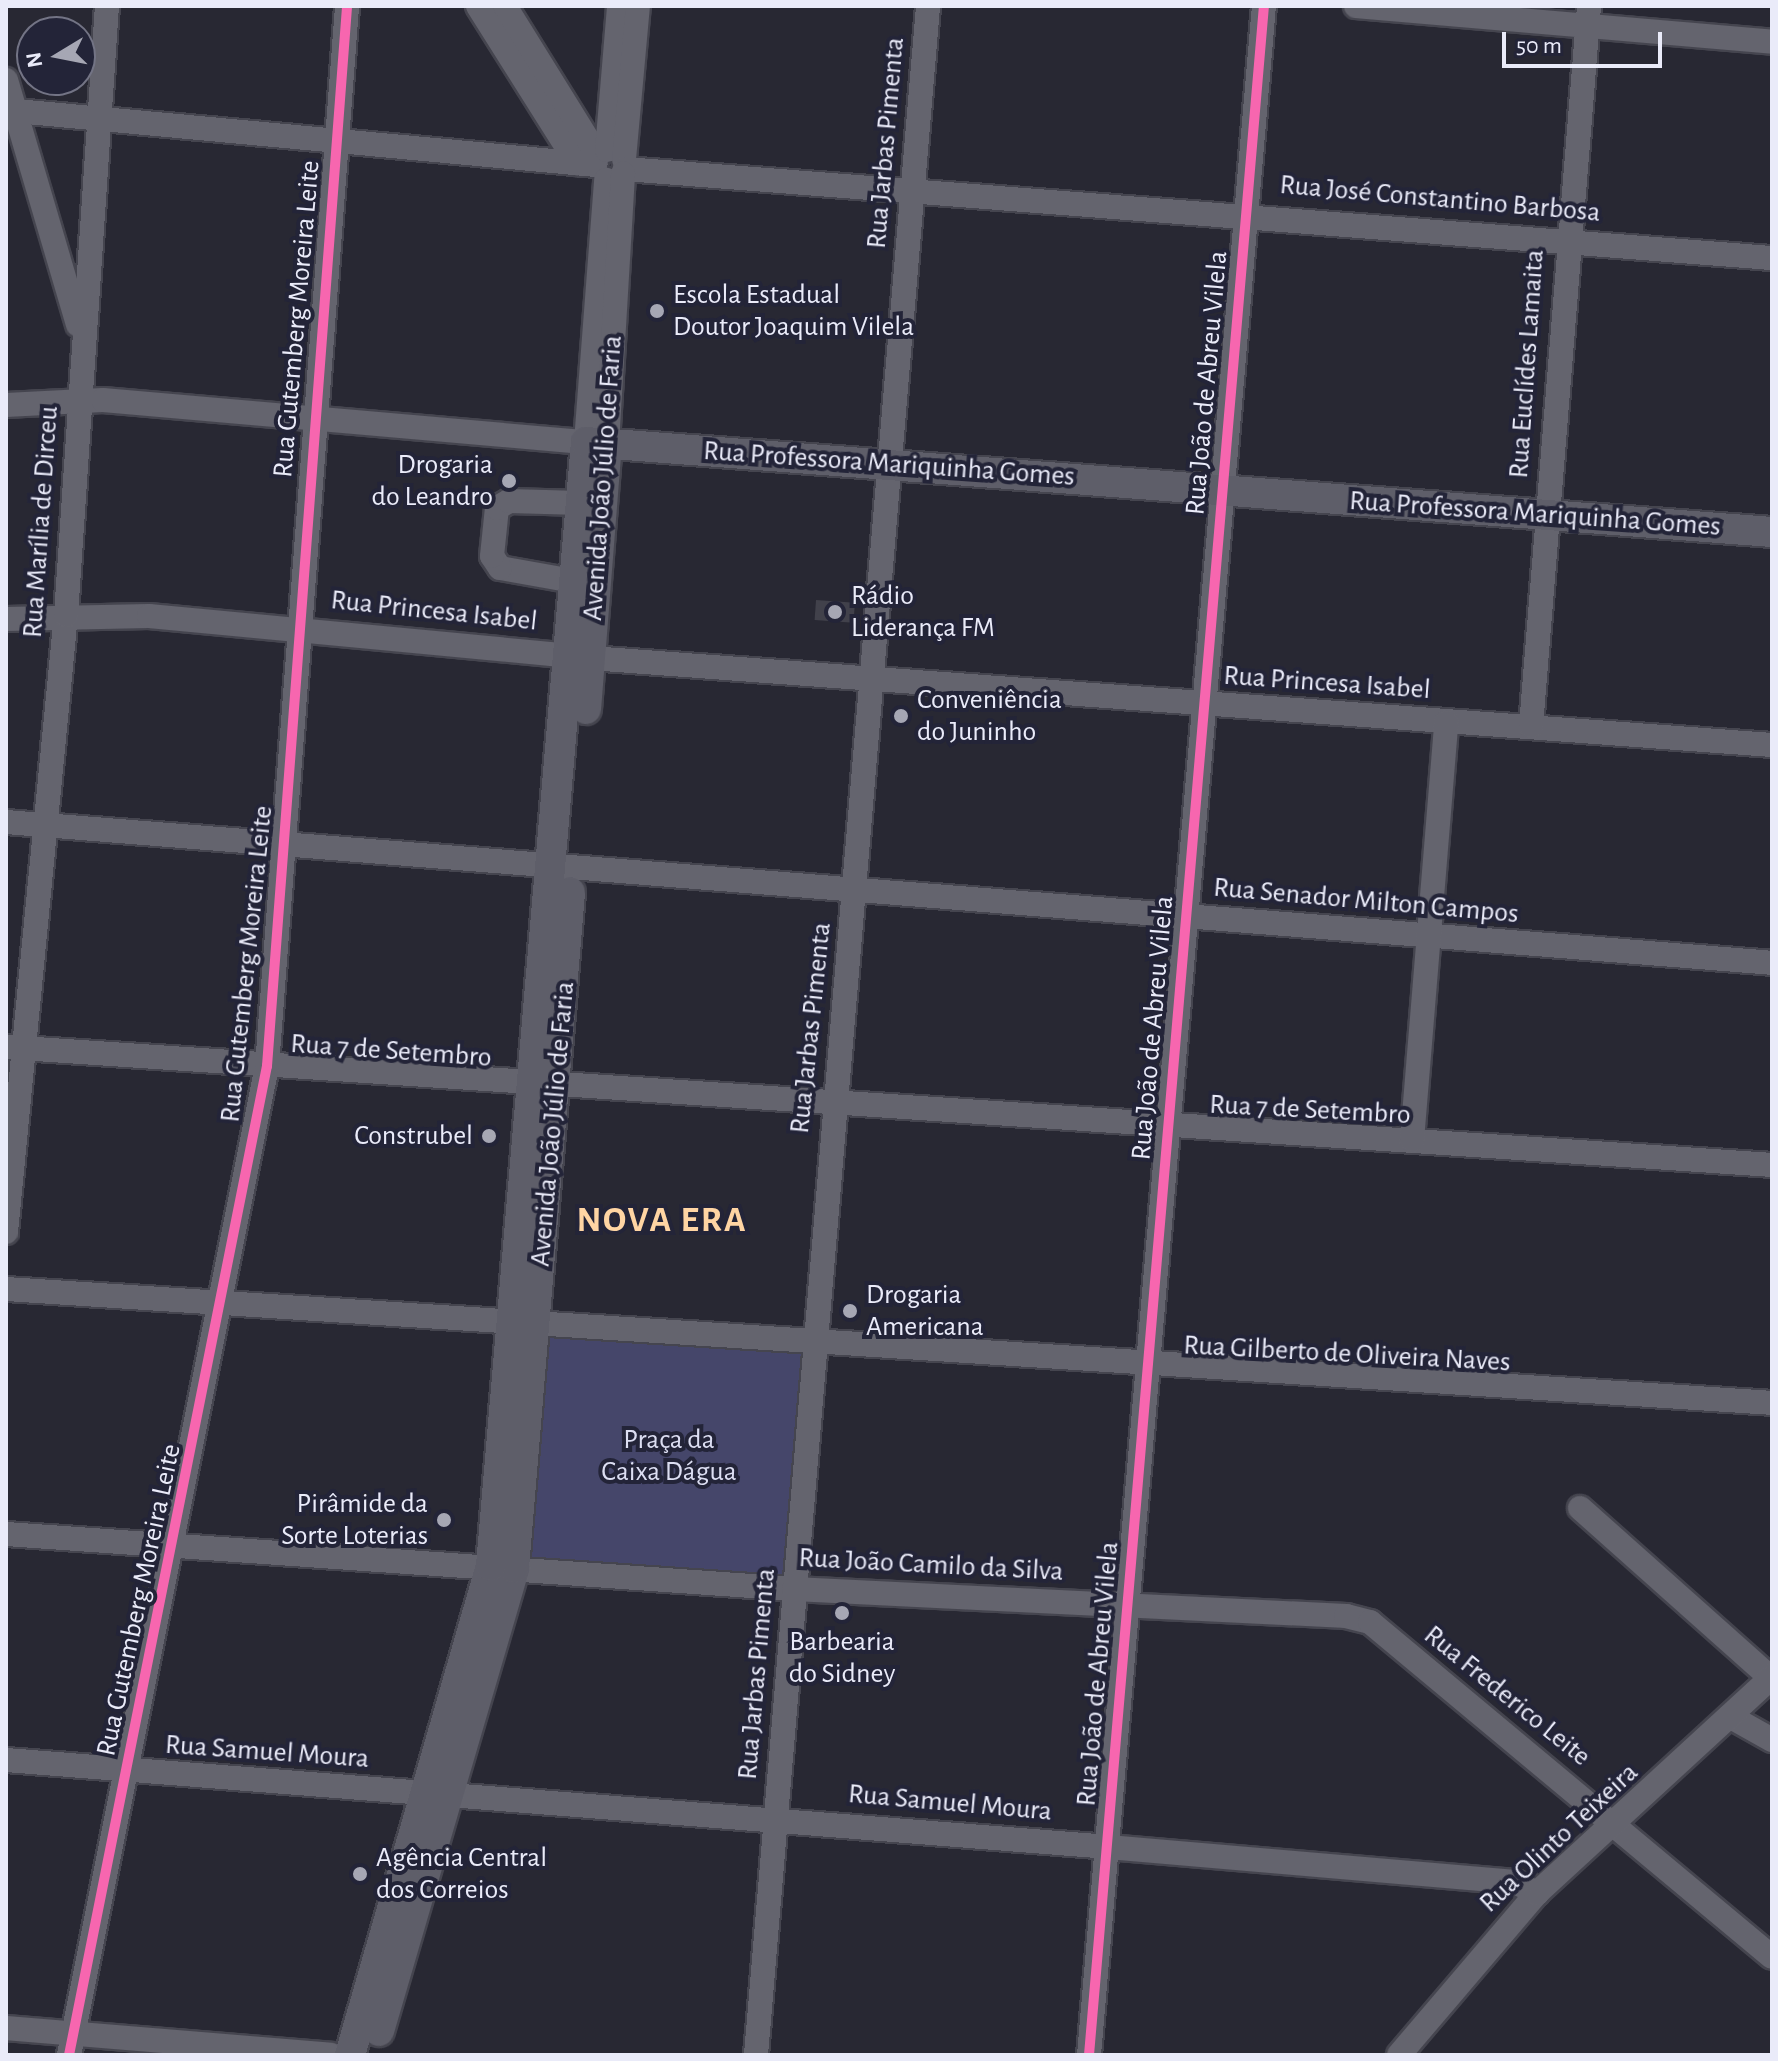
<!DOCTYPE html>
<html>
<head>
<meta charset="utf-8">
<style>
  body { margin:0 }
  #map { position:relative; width:1778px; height:2061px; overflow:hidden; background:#282833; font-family:"Alegreya Sans",sans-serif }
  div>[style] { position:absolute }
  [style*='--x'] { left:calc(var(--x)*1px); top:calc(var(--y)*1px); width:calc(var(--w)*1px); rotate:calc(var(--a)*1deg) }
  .green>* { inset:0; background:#45466a; transform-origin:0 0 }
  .building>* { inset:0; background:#41414b; transform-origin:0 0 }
  .roads { filter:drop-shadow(2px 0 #45454f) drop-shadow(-2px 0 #45454f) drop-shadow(0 2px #45454f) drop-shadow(0 -2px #45454f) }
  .minor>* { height:24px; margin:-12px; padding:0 12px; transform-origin:12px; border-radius:12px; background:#64646e }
  .major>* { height:30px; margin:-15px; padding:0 15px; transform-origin:15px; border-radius:15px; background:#5e5e69 }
  .cycleway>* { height:10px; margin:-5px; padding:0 5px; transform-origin:5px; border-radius:5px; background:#f766af }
  .dots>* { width:22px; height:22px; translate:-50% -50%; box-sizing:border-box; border:4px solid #232438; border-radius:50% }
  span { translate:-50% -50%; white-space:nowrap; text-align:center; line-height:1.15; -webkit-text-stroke:8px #232438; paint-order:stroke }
  .street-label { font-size:28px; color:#eaebf9 }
  .poi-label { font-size:28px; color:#eaebf9 }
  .left { translate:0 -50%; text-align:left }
  .right { translate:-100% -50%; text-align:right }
  .park-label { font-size:28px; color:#dcdef2 }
  .district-label { font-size:36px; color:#ffd5a3; font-weight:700; letter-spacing:2px }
  .frame { position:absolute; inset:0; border:8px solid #eaebf9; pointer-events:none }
  .north { position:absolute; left:16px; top:16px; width:80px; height:80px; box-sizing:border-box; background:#232438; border:2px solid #737485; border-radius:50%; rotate:260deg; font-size:22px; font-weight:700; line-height:32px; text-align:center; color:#eaebf9 }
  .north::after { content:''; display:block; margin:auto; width:28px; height:36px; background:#a6a7b4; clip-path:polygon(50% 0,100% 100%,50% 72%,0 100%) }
  .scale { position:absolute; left:1502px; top:32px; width:160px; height:36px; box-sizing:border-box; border:4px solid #eaebf9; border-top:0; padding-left:10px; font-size:24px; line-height:28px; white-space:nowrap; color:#eaebf9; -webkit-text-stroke:6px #232438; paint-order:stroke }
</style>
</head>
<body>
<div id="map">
  <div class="green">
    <i style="left:542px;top:1330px;width:270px;height:231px;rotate:5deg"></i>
  </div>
  <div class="building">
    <i style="left:816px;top:600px;width:39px;height:20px;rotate:4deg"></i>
  </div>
  <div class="roads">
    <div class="minor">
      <i style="--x:478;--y:6;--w:186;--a:57.8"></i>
      <i style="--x:505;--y:6;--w:176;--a:58.2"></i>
      <i style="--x:1356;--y:6;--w:418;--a:4.9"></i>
      <i style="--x:6;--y:80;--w:255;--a:73.6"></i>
      <i style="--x:6;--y:110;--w:592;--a:5.33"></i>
      <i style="--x:607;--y:150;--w:144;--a:-85.2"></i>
      <i style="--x:624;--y:159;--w:154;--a:-84.8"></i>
      <i style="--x:625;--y:169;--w:1150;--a:4.44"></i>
      <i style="--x:6;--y:405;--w:97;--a:-3"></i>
      <i style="--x:103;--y:400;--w:485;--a:5"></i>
      <i style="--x:586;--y:442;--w:263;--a:-85.6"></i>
      <i style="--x:607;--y:444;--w:271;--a:-86.6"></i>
      <i style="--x:573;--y:581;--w:74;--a:-169.9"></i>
      <i style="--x:500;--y:568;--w:14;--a:-124"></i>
      <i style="--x:492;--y:556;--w:48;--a:-84.1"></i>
      <i style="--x:497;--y:508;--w:14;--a:-30"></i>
      <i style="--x:509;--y:501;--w:72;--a:1.6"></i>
      <i style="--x:6;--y:619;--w:143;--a:-1.2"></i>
      <i style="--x:149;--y:616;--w:443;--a:5.4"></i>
      <i style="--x:590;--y:658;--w:1185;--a:4.21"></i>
      <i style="--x:1531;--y:726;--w:722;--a:-85.39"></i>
      <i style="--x:6;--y:822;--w:1772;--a:4.56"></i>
      <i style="--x:6;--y:1047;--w:1770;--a:3.82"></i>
      <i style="--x:1412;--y:1140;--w:419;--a:-85.3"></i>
      <i style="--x:6;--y:1232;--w:620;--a:-84.45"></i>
      <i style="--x:66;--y:615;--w:610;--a:-86.15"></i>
      <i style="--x:6;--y:1289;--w:1770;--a:3.69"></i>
      <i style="--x:1580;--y:1508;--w:256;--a:41.7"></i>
      <i style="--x:6;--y:1534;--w:790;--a:3.99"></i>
      <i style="--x:794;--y:1589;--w:553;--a:2.8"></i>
      <i style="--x:1346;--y:1616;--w:25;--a:14"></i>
      <i style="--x:1370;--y:1622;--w:523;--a:39.81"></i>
      <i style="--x:1731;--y:1717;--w:47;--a:29.3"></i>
      <i style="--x:6;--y:1760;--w:1105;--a:4.51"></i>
      <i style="--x:1108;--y:1847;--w:409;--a:4.9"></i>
      <i style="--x:1515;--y:1882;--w:25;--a:27"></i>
      <i style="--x:6;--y:2028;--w:326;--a:4.7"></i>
      <i style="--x:69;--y:2055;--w:1009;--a:-78.68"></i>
      <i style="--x:267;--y:1066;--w:1063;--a:-85.68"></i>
      <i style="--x:756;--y:2055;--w:2056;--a:-85.2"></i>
      <i style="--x:1089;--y:2055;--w:2056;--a:-85.12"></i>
      <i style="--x:1399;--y:2055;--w:213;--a:-49.6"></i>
      <i style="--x:1537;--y:1893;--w:319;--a:-42.6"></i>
    </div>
    <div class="major">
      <i style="--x:586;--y:709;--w:266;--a:-85.5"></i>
      <i style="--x:379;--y:2031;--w:482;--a:-73.7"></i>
      <i style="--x:514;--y:1568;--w:678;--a:-85.26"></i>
      <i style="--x:350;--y:2055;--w:509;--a:-73.92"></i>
      <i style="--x:491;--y:1566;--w:1128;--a:-85.17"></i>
      <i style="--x:586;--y:442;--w:1189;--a:4.34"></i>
    </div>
  </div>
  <div class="cycleway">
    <i style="--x:69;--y:2055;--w:1009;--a:-78.68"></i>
    <i style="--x:267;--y:1066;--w:1063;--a:-85.68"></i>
    <i style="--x:1089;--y:2055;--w:2056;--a:-85.12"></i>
  </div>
  <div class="dots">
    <i style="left:657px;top:311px;background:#a6a7b4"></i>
    <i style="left:509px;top:481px;background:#a6a7b4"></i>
    <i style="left:835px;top:612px;background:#a6a7b4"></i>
    <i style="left:901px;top:716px;background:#a6a7b4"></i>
    <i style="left:489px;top:1136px;background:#a6a7b4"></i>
    <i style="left:850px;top:1311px;background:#a6a7b4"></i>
    <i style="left:444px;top:1520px;background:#a6a7b4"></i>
    <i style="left:842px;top:1613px;background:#a6a7b4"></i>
    <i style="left:360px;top:1874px;background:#a6a7b4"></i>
  </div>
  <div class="street-label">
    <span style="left:886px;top:143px;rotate:-85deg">Rua Jarbas Pimenta</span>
    <span style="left:1440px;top:199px;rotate:5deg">Rua José Constantino Barbosa</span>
    <span style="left:297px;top:319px;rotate:-85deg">Rua Gutemberg Moreira Leite</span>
    <span style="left:1527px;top:364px;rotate:-86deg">Rua Euclídes Lamaita</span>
    <span style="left:1207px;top:383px;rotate:-85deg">Rua João de Abreu Vilela</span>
    <span style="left:889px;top:464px;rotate:4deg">Rua Professora Mariquinha Gomes</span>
    <span style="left:603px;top:478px;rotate:-86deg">Avenida João Júlio de Faria</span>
    <span style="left:1535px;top:514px;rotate:4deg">Rua Professora Mariquinha Gomes</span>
    <span style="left:41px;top:522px;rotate:-86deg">Rua Marília de Dirceu</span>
    <span style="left:434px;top:611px;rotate:6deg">Rua Princesa Isabel</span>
    <span style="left:1327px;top:683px;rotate:4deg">Rua Princesa Isabel</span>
    <span style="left:1366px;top:901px;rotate:5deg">Rua Senador Milton Campos</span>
    <span style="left:247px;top:964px;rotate:-84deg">Rua Gutemberg Moreira Leite</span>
    <span style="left:811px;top:1028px;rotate:-84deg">Rua Jarbas Pimenta</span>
    <span style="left:1153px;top:1028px;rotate:-85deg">Rua João de Abreu Vilela</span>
    <span style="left:391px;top:1051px;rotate:4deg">Rua 7 de Setembro</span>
    <span style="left:1310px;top:1110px;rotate:3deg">Rua 7 de Setembro</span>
    <span style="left:553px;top:1124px;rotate:-85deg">Avenida João Júlio de Faria</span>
    <span style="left:1347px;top:1354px;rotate:3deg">Rua Gilberto de Oliveira Naves</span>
    <span style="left:931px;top:1565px;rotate:3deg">Rua João Camilo da Silva</span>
    <span style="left:139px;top:1600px;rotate:-78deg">Rua Gutemberg Moreira Leite</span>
    <span style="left:757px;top:1674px;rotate:-85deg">Rua Jarbas Pimenta</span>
    <span style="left:1098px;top:1674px;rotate:-85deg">Rua João de Abreu Vilela</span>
    <span style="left:1507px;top:1696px;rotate:39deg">Rua Frederico Leite</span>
    <span style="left:267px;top:1752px;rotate:4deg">Rua Samuel Moura</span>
    <span style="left:950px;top:1803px;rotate:5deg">Rua Samuel Moura</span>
    <span style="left:1559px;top:1838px;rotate:-43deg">Rua Olinto Teixeira</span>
  </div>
  <div class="poi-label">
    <span class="left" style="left:673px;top:311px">Escola Estadual<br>Doutor Joaquim Vilela</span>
    <span class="right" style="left:493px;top:481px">Drogaria<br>do Leandro</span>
    <span class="left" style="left:851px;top:612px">Rádio<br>Liderança FM</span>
    <span class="left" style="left:917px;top:716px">Conveniência<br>do Juninho</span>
    <span class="right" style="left:473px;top:1136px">Construbel</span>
    <span class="left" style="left:866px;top:1311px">Drogaria<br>Americana</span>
    <span class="right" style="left:428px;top:1520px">Pirâmide da<br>Sorte Loterias</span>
    <span style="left:842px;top:1658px">Barbearia<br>do Sidney</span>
    <span class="left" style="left:376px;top:1874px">Agência Central<br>dos Correios</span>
  </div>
  <div class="park-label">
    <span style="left:669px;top:1456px">Praça da<br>Caixa Dágua</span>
  </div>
  <div class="district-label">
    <span style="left:662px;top:1221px">NOVA ERA</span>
  </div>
  <div class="frame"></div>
  <div class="north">N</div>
  <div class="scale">50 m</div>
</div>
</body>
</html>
